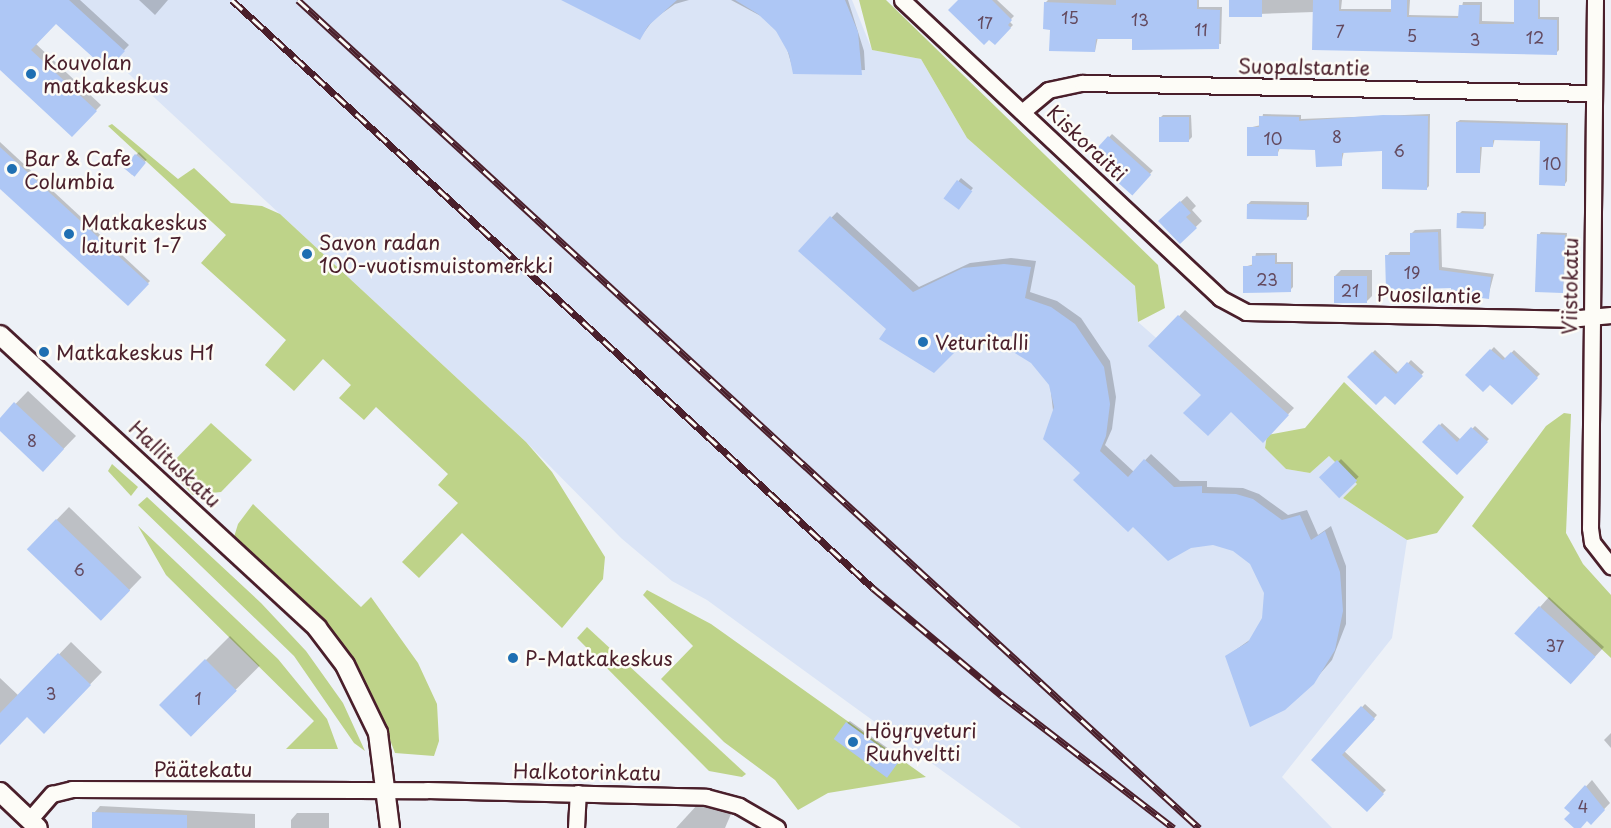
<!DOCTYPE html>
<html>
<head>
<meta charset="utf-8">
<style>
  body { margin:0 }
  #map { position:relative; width:1611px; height:828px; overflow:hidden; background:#edf1f7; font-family:"Playpen Sans",sans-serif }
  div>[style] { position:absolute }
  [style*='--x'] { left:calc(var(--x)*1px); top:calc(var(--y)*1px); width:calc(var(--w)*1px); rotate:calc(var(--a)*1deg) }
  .built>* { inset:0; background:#dae4f6 }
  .green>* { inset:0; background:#bed389 }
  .shadow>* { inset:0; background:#0003; transform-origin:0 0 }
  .building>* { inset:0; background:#aec7f5; transform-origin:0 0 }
  .roads { filter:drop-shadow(2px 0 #4a1f2b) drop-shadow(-2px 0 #4a1f2b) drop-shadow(0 2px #4a1f2b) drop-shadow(0 -2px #4a1f2b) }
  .minor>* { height:15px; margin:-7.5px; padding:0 7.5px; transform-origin:7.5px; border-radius:7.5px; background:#fdfcf7 }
  .tertiary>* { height:18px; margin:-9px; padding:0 9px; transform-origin:9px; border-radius:9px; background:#fdfcf7 }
  .rail>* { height:7px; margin-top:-3.5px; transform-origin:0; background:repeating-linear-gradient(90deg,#fdfcf7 0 14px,#4a1f2b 0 28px); box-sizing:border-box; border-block:2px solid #4a1f2b }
  .dots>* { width:16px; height:16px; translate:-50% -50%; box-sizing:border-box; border:3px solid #fdfcf7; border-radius:50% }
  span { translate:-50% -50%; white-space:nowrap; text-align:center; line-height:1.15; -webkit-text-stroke:5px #fdfcf7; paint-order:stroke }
  .number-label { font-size:16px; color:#63495e }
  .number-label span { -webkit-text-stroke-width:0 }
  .poi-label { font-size:20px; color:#4a1f2b }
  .left { translate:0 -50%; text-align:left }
  .street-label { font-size:20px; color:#4a1f2b }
</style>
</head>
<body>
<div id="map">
  <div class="built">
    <i style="clip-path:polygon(49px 0,852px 0,872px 50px,921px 59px,967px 138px,1135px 286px,1138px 322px,1267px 435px,1265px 448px,1286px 469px,1310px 473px,1329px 456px,1357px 484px,1343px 498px,1407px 540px,1392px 638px,1282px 777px,1332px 828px,1021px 828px,707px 600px,672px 581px,621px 538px,526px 442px)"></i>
  </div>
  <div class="green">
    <i style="clip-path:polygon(859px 0,886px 0,1158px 265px,1165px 308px,1138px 322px,1135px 286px,967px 138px,921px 59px,872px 50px)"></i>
    <i style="clip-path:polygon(112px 124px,178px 179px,194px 168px,231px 203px,262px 206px,280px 214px,526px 442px,552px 472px,605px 557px,603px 579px,562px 628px,462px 533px,419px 578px,402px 562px,458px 503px,438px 485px,448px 474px,376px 407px,364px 420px,339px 398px,351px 385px,323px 359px,294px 391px,265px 365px,286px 340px,201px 263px,226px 235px,108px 126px)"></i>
    <i style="clip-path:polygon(1344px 382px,1464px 497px,1437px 533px,1407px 540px,1343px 498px,1357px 484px,1329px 456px,1310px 473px,1286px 469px,1265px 448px,1267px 435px,1305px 428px)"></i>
    <i style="clip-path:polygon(1564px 413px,1571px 414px,1566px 533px,1583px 564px,1611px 595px,1611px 658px,1472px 526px,1546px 426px)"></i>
    <i style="clip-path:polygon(211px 423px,252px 460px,221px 492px,193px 495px,167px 468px)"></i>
    <i style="clip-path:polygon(112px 464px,138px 487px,131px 496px,108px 471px)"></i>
    <i style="clip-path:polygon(147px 497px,261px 603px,306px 651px,343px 703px,365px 751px,354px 743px,294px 656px,138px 505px)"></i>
    <i style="clip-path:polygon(253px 504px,361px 607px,371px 597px,418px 663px,437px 704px,439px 741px,434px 756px,395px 753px,376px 703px,328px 629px,234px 537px,238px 524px)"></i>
    <i style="clip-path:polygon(138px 526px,278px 659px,327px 719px,338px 749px,286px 749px,314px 721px,166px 575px)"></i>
    <i style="clip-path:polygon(647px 590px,711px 624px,926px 777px,828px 793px,798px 810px,775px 780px,724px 742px,661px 679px,693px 646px,643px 595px)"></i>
    <i style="clip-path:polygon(587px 627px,746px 774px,742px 777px,709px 771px,577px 638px)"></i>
  </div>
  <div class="shadow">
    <i style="clip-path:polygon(0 0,80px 0,129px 45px,107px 68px,57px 22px,36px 44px,101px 105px,72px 135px,0 68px)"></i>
    <i style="clip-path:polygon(139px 0,168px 0,155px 15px)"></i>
    <i style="clip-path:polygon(570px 0,689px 0,675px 4px,654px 19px,642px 35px)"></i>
    <i style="clip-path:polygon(731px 0,848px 0,864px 51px,865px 70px,794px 73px,785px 42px,768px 20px)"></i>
    <i style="clip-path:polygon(960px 0,997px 0,1014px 16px,1009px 21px,1013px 25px,995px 43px)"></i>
    <i style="clip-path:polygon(1048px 0,1199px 0,1199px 7px,1222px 7px,1221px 44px,1098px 37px,1095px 51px,1051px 28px,1045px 3px)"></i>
    <i style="clip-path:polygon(1231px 0,1342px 0,1341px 9px,1393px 9px,1393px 0,1410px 0,1409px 15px,1460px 16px,1463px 2px,1482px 2px,1482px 21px,1515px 22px,1516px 0,1540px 0,1540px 17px,1559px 17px,1559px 50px,1556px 53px,1314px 12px,1230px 15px)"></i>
    <i style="clip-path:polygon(1263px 114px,1301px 115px,1301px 119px,1430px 114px,1429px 186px,1426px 189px,1384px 150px,1344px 151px,1341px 165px,1317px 148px,1280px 148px,1277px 155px,1248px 128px,1261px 125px)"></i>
    <i style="clip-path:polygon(1163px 115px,1191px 115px,1192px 137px,1189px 140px,1160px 118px)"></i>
    <i style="clip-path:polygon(1460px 120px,1568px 123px,1567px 181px,1565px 184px,1541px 140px,1495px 138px,1493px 146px,1482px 146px,1480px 171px,1457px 122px)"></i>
    <i style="left:1112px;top:134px;width:55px;height:31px;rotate:42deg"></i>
    <i style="clip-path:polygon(0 142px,150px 281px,128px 304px,0 187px)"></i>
    <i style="left:139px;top:152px;width:11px;height:21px;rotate:45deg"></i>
    <i style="clip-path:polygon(961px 178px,973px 188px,959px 205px,945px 198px)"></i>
    <i style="clip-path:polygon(1187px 196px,1196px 206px,1192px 210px,1202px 221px,1180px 242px,1160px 221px)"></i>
    <i style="clip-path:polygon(1251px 201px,1309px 202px,1309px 216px,1306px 219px,1248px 204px)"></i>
    <i style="clip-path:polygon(1462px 211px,1486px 212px,1486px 225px,1483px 228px,1459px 214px)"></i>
    <i style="clip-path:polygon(837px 212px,919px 287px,970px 263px,1011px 258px,1036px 261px,1030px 292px,1057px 301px,1081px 318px,1110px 361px,1116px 397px,1112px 429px,1105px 445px,1134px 472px,1151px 454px,1180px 481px,1207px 481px,1207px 487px,1243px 488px,1259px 494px,1288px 515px,1307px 510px,1318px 535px,1331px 526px,1346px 566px,1346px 624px,1332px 660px,1306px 690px,1227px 656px,1251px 639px,1263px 619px,1265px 592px,1256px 569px,1240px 553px,1082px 473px,1054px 419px,1050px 384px,1016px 334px,980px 334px,959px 343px,888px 329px,800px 250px)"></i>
    <i style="clip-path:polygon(1441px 229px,1442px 267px,1494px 274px,1488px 297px,1387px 256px,1390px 252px,1412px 252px,1411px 234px,1415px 230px)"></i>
    <i style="clip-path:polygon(1541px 232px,1567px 233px,1563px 291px,1539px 235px)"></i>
    <i style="clip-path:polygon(1256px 253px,1277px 253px,1277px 262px,1293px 262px,1293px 287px,1290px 290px,1244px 267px,1254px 264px)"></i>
    <i style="clip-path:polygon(1341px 270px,1372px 270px,1372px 296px,1366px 302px,1335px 276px)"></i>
    <i style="clip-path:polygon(1185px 310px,1294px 408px,1263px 441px,1231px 410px,1203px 395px,1150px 346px)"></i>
    <i style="clip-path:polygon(1494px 347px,1506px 359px,1514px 350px,1540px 374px,1512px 403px,1490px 383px,1467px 375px)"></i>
    <i style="clip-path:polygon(1375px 350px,1399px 373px,1411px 360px,1424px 372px,1395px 403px,1385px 394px,1349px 377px)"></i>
    <i style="clip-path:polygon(28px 391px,76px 436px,43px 470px,0 429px,0 420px)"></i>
    <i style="clip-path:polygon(1442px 423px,1461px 440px,1475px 426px,1489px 439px,1457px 473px,1424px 442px)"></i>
    <i style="left:1341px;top:459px;width:25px;height:27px;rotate:45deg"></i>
    <i style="left:69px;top:507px;width:101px;height:57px;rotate:44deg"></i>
    <i style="clip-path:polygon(1549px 597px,1604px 647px,1580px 673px,1540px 607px)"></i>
    <i style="left:230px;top:636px;width:42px;height:98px;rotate:45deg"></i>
    <i style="clip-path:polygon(71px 642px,102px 672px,44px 732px,27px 715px,0 743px,0 678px,19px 696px)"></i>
    <i style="clip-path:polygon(1365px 704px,1377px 715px,1344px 751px,1386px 790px,1367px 810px,1313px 760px)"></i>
    <i style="clip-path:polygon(850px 721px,900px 757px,889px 773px,847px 723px)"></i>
    <i style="clip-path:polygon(1611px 733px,1611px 748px,1604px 740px)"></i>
    <i style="clip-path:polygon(1592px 780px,1610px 803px,1591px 823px,1566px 808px)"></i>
    <i style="clip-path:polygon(698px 804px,731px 814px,725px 828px,676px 828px)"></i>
    <i style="clip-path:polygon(100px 806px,255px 814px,255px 828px,93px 828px,94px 813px)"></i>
    <i style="clip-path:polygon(297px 813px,329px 813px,329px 828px,291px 828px,291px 820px)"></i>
  </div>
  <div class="building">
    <i style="clip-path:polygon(0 0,69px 0,125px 51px,107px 70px,56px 24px,31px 50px,97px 111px,72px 137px,0 70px)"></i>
    <i style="clip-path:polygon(561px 0,677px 0,648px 26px,640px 40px)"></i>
    <i style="clip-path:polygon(735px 0,845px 0,858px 32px,862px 75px,793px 74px,789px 54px,776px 31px,758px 14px)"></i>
    <i style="clip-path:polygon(958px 0,992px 0,1012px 20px,1008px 25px,1011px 28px,995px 45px,989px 40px,984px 45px,948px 10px)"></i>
    <i style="clip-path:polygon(1116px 0,1197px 0,1197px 9px,1220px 10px,1219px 49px,1132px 50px,1132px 39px,1096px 39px,1095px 52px,1049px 51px,1050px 30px,1043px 29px,1044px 2px,1116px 5px)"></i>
    <i style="left:1229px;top:0;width:33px;height:17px"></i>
    <i style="clip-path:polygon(1313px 0,1339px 0,1339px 11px,1391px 12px,1391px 0,1407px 0,1407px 17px,1458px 18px,1459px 5px,1480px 5px,1479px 24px,1514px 24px,1514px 0,1538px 0,1538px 19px,1557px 20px,1557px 55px,1312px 50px)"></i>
    <i style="clip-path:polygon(1383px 115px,1428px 116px,1427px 190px,1382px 189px,1382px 151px,1342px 153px,1342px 166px,1316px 167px,1315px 150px,1278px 149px,1278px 156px,1247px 156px,1247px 127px,1259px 127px,1259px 116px,1299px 117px,1299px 121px)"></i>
    <i style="left:1159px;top:117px;width:30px;height:25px"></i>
    <i style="clip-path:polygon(1456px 122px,1566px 125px,1565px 186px,1539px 185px,1540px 141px,1493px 140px,1493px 147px,1480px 147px,1480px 173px,1456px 173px)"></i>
    <i style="left:1108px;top:136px;width:58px;height:28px;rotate:42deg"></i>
    <i style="clip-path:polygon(0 147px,149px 284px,128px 306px,0 189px)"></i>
    <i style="left:135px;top:154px;width:14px;height:18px;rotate:39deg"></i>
    <i style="left:957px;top:180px;width:19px;height:23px;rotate:36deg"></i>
    <i style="clip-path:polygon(1180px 201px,1191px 213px,1186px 217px,1197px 228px,1180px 244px,1158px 221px)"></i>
    <i style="left:1247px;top:204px;width:60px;height:15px;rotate:1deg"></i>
    <i style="left:1457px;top:213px;width:27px;height:15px;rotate:2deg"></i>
    <i style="clip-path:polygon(830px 216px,913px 292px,963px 268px,1004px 264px,1031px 267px,1025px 298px,1051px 307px,1075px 324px,1104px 367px,1110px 404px,1106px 436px,1100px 451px,1128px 477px,1144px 459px,1174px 487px,1202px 486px,1202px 493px,1236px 494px,1253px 499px,1282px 520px,1300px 515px,1311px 540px,1325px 531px,1340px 572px,1343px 611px,1335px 650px,1314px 684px,1285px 710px,1250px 727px,1225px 656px,1248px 642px,1262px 618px,1264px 593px,1250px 564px,1233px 551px,1213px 545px,1191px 548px,1168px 561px,1133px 527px,1128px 532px,1073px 480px,1080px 473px,1043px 439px,1054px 407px,1049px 385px,1031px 363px,1010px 350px,1014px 336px,969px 338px,934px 373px,879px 339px,886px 329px,798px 251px)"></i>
    <i style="clip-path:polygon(1438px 232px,1439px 270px,1491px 277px,1489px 299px,1451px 294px,1451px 288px,1386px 290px,1385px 255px,1410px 255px,1410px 233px)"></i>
    <i style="left:1537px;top:234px;width:28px;height:58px;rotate:2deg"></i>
    <i style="clip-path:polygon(1275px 255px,1275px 264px,1291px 264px,1291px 292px,1243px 293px,1243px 266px,1252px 266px,1252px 256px)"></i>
    <i style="left:1334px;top:276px;width:33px;height:27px"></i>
    <i style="clip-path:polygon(1178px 315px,1289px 415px,1263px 443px,1231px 412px,1208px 436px,1183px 413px,1201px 395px,1148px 346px)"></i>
    <i style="clip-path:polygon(1490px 349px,1503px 360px,1511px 352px,1538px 378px,1512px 405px,1490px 385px,1483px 392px,1465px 375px)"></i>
    <i style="clip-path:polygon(1372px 352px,1396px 374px,1407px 362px,1423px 376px,1395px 405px,1385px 396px,1376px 405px,1347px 377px)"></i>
    <i style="clip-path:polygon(14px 402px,64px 449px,43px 472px,0 431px,0 418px)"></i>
    <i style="clip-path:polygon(1439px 424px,1457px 442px,1471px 427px,1488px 442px,1457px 475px,1422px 442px)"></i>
    <i style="left:1337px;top:460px;width:29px;height:25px;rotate:46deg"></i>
    <i style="left:56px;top:519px;width:103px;height:42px;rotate:44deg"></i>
    <i style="left:1539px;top:606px;width:76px;height:37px;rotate:42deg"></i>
    <i style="clip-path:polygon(58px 653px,91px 685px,44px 734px,27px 717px,0 745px,0 713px)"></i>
    <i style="left:205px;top:659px;width:45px;height:65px;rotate:45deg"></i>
    <i style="clip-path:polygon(1361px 706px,1375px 719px,1342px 755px,1384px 794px,1367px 812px,1311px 760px)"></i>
    <i style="left:846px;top:722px;width:66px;height:21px;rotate:36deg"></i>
    <i style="clip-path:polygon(1585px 785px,1605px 810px,1591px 825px,1587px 821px,1581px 828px,1574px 828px,1564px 819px,1570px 813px,1564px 808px)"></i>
    <i style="clip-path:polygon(92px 812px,187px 815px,187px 828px,92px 828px)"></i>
  </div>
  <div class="roads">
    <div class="minor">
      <i style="--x:902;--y:0;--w:436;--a:43.1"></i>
      <i style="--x:1220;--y:298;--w:30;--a:28"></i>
      <i style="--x:1246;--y:312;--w:323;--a:1.2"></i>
      <i style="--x:1569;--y:319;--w:42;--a:-5.4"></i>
      <i style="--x:1595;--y:0;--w:528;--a:90.54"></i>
      <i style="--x:1590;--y:528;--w:14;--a:82"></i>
      <i style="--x:1592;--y:542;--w:31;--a:52"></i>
      <i style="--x:1022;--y:112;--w:34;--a:-40"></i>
      <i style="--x:1048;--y:90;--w:35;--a:-12"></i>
      <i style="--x:1082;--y:83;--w:511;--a:1.12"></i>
      <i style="--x:29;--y:820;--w:35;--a:-49"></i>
      <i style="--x:52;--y:794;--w:21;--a:-14"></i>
      <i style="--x:72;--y:789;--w:355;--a:0.2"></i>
      <i style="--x:427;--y:790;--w:279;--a:1.4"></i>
      <i style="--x:706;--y:797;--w:34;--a:15"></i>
      <i style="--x:739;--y:806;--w:44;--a:30.1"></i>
      <i style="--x:576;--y:828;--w:35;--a:-87"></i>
    </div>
    <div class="tertiary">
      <i style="--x:0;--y:335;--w:432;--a:42.7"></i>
      <i style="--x:317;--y:628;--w:46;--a:52.9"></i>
      <i style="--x:345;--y:665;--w:76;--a:64.1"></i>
      <i style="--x:378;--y:733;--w:96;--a:82.8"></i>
      <i style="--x:0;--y:792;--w:52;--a:43.5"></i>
    </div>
  </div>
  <div class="rail">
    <i style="--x:232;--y:0;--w:870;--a:42.53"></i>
    <i style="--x:873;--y:588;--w:167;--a:39.9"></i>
    <i style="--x:1001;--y:695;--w:218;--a:37.6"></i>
    <i style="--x:298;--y:0;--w:1224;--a:42.58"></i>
  </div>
  <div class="dots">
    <i style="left:31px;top:74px;background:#1f6fb2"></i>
    <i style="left:12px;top:169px;background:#1f6fb2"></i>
    <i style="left:69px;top:234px;background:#1f6fb2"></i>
    <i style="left:307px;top:254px;background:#1f6fb2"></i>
    <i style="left:923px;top:342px;background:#1f6fb2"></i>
    <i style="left:44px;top:352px;background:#1f6fb2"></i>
    <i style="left:513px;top:658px;background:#1f6fb2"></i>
    <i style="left:853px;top:742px;background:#1f6fb2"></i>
  </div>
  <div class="number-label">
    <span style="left:1070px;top:17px">15</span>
    <span style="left:1140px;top:19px">13</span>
    <span style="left:985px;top:22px">17</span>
    <span style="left:1201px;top:29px">11</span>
    <span style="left:1340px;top:31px">7</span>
    <span style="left:1412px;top:35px">5</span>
    <span style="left:1535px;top:37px">12</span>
    <span style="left:1475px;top:39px">3</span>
    <span style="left:1337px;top:136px">8</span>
    <span style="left:1273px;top:138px">10</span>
    <span style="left:1399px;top:150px">6</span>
    <span style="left:1552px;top:163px">10</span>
    <span style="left:1412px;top:272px">19</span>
    <span style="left:1267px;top:279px">23</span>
    <span style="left:1350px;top:290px">21</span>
    <span style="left:32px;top:440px">8</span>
    <span style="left:79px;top:569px">6</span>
    <span style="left:1555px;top:645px">37</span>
    <span style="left:51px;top:693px">3</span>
    <span style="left:198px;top:698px">1</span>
    <span style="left:1583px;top:806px">4</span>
  </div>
  <div class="poi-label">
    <span class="left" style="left:43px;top:74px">Kouvolan<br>matkakeskus</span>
    <span class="left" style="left:24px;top:170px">Bar &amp; Cafe<br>Columbia</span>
    <span class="left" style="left:81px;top:234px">Matkakeskus<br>laiturit 1-7</span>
    <span class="left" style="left:319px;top:254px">Savon radan<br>100-vuotismuistomerkki</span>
    <span class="left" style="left:935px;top:342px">Veturitalli</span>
    <span class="left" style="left:56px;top:352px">Matkakeskus H1</span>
    <span class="left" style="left:525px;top:658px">P-Matkakeskus</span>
    <span class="left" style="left:865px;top:742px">Höyryveturi<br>Ruuhveltti</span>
  </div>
  <div class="street-label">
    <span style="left:1304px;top:67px;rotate:1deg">Suopalstantie</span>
    <span style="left:1087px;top:143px;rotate:43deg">Kiskoraitti</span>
    <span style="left:1570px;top:286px;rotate:-89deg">Viistokatu</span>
    <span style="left:1429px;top:295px;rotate:1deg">Puosilantie</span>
    <span style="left:175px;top:464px;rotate:43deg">Hallituskatu</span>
    <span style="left:203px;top:769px">Päätekatu</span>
    <span style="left:587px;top:772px;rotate:1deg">Halkotorinkatu</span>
  </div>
</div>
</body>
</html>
